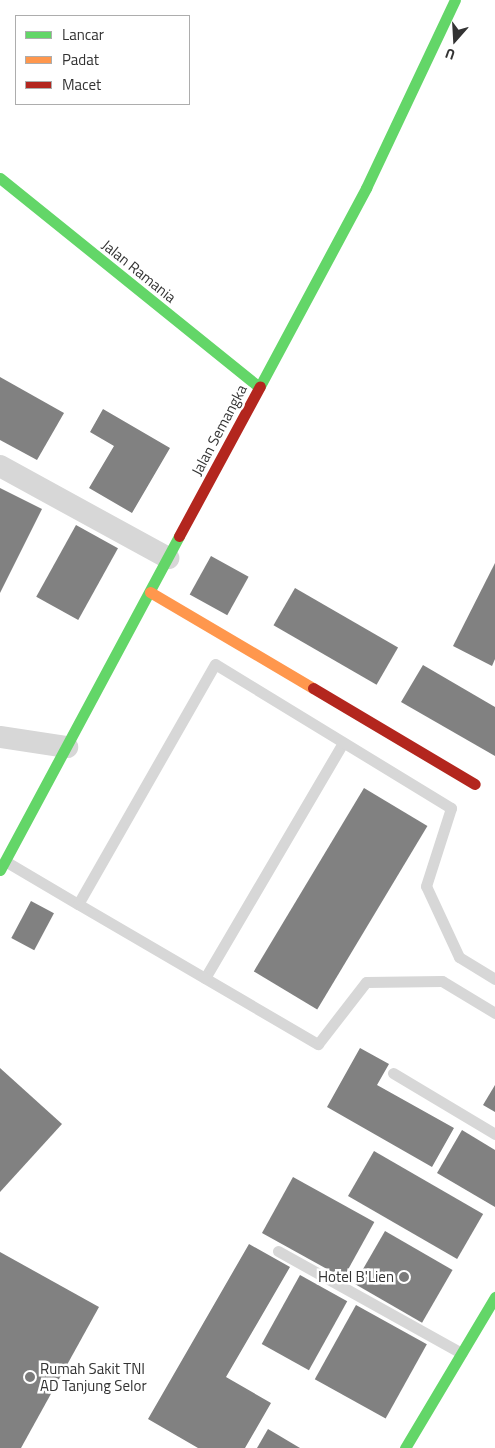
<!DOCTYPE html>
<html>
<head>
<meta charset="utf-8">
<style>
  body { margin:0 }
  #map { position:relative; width:495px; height:1448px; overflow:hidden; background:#fff; font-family:"Titillium Web",sans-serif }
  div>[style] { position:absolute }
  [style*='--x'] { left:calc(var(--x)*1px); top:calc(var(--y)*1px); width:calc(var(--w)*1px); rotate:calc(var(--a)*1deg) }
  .building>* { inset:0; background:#818181; transform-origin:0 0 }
  .lane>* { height:11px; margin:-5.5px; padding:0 5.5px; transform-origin:5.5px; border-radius:5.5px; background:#d7d7d7 }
  .street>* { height:22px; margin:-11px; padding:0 11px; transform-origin:11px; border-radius:11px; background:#d7d7d7 }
  .fast>* { height:11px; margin:-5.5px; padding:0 5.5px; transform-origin:5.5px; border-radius:5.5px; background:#63d668 }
  .slow>* { height:11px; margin:-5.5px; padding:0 5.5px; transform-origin:5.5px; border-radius:5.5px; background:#ff974d }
  .jam>* { height:11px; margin:-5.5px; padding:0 5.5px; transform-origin:5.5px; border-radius:5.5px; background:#b3261e }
  .dots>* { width:14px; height:14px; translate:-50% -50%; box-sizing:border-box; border:2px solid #fff; border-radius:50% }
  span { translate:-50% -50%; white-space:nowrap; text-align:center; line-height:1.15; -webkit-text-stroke:5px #fff; paint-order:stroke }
  .street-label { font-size:15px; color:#333 }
  .poi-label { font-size:15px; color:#333 }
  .right { translate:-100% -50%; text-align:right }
  .left { translate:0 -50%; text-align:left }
  .legend { position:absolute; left:15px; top:15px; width:175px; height:90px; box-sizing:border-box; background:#fff; border:1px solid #adadad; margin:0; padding:6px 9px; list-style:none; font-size:15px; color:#333 }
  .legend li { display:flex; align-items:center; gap:10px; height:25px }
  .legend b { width:25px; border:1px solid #adadad }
  .north { position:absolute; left:430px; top:15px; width:50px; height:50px; -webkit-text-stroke:4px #fff; paint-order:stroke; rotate:199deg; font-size:14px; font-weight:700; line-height:20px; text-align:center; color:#333 }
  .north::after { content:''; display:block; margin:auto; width:18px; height:22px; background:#333; clip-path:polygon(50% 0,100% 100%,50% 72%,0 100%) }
</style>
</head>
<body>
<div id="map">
  <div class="building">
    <i style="clip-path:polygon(0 377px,64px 413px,37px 460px,0 440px)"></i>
    <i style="clip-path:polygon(103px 409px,170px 448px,132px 513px,89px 488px,114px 446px,90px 432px)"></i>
    <i style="clip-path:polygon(0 488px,42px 509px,0 593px)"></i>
    <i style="left:76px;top:525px;width:48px;height:82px;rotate:29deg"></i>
    <i style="left:211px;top:556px;width:43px;height:44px;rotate:29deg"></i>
    <i style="clip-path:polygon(495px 563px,495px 659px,492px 666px,453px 646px)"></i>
    <i style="left:295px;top:588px;width:119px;height:43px;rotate:30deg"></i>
    <i style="clip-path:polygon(423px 665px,495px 707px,495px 756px,401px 702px)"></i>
    <i style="left:364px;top:788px;width:74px;height:214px;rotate:31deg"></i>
    <i style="left:31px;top:901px;width:26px;height:42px;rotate:28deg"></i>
    <i style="clip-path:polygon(360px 1048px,389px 1064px,377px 1085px,454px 1128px,432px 1167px,327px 1107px)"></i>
    <i style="clip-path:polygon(0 1068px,62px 1124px,0 1192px)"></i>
    <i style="clip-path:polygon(495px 1085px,495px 1112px,483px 1105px)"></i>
    <i style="clip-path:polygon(462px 1130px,495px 1150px,495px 1207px,437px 1173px)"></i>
    <i style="left:374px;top:1151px;width:126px;height:52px;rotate:30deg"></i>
    <i style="left:293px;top:1177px;width:93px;height:64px;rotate:29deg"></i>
    <i style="left:385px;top:1231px;width:78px;height:61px;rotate:30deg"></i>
    <i style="clip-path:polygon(249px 1244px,290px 1267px,226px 1377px,271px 1403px,245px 1448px,198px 1448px,148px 1419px)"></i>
    <i style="clip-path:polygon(0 1252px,99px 1307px,21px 1448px,0 1448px)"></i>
    <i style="left:300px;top:1275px;width:54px;height:79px;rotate:29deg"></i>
    <i style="left:356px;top:1305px;width:81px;height:85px;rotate:29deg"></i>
    <i style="clip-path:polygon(268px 1429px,300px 1448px,257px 1448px)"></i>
  </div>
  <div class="lane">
    <i style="--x:5;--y:861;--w:85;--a:30.5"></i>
    <i style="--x:205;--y:978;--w:273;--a:-59.6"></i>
    <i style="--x:495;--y:979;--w:42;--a:-148.6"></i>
    <i style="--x:459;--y:957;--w:78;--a:-114.9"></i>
    <i style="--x:426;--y:886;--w:82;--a:-72.2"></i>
    <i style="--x:451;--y:808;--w:276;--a:-148.6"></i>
    <i style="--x:215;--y:664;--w:276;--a:119.7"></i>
    <i style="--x:78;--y:904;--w:278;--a:30.3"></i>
    <i style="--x:318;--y:1044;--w:78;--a:-52.3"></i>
    <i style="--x:366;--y:982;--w:76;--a:-0.8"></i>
    <i style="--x:442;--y:981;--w:62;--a:31.1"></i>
    <i style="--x:393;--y:1073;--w:119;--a:30.9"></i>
    <i style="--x:278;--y:1251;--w:210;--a:29.1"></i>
  </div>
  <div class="street">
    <i style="--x:0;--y:466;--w:192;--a:28.7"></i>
    <i style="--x:0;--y:737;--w:68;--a:8.5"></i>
  </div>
  <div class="fast">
    <i style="--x:0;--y:178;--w:333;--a:38.9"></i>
    <i style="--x:260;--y:386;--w:225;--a:-61.8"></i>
    <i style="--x:366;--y:188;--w:208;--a:-64.7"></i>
    <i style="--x:0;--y:870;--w:379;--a:-61.8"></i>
    <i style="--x:405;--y:1448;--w:176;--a:-59.2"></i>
  </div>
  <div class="slow">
    <i style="--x:150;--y:592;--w:189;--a:30.5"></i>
  </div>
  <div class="jam">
    <i style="--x:179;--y:536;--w:170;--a:-61.6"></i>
    <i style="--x:313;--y:688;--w:188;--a:30.7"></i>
  </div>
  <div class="dots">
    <i style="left:404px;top:1277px;background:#7a7a7a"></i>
    <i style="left:30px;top:1377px;background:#7a7a7a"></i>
  </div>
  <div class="street-label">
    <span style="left:139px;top:271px;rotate:39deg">Jalan Ramania</span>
    <span style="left:219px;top:430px;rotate:-62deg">Jalan Semangka</span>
  </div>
  <div class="poi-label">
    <span class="right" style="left:394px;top:1277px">Hotel B'Lien</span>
    <span class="left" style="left:40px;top:1377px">Rumah Sakit TNI<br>AD Tanjung Selor</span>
  </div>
  <ul class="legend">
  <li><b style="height:6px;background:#63d668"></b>Lancar</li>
  <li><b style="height:6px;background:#ff974d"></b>Padat</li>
  <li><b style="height:6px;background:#b3261e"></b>Macet</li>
  </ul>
  <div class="north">U</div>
</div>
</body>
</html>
